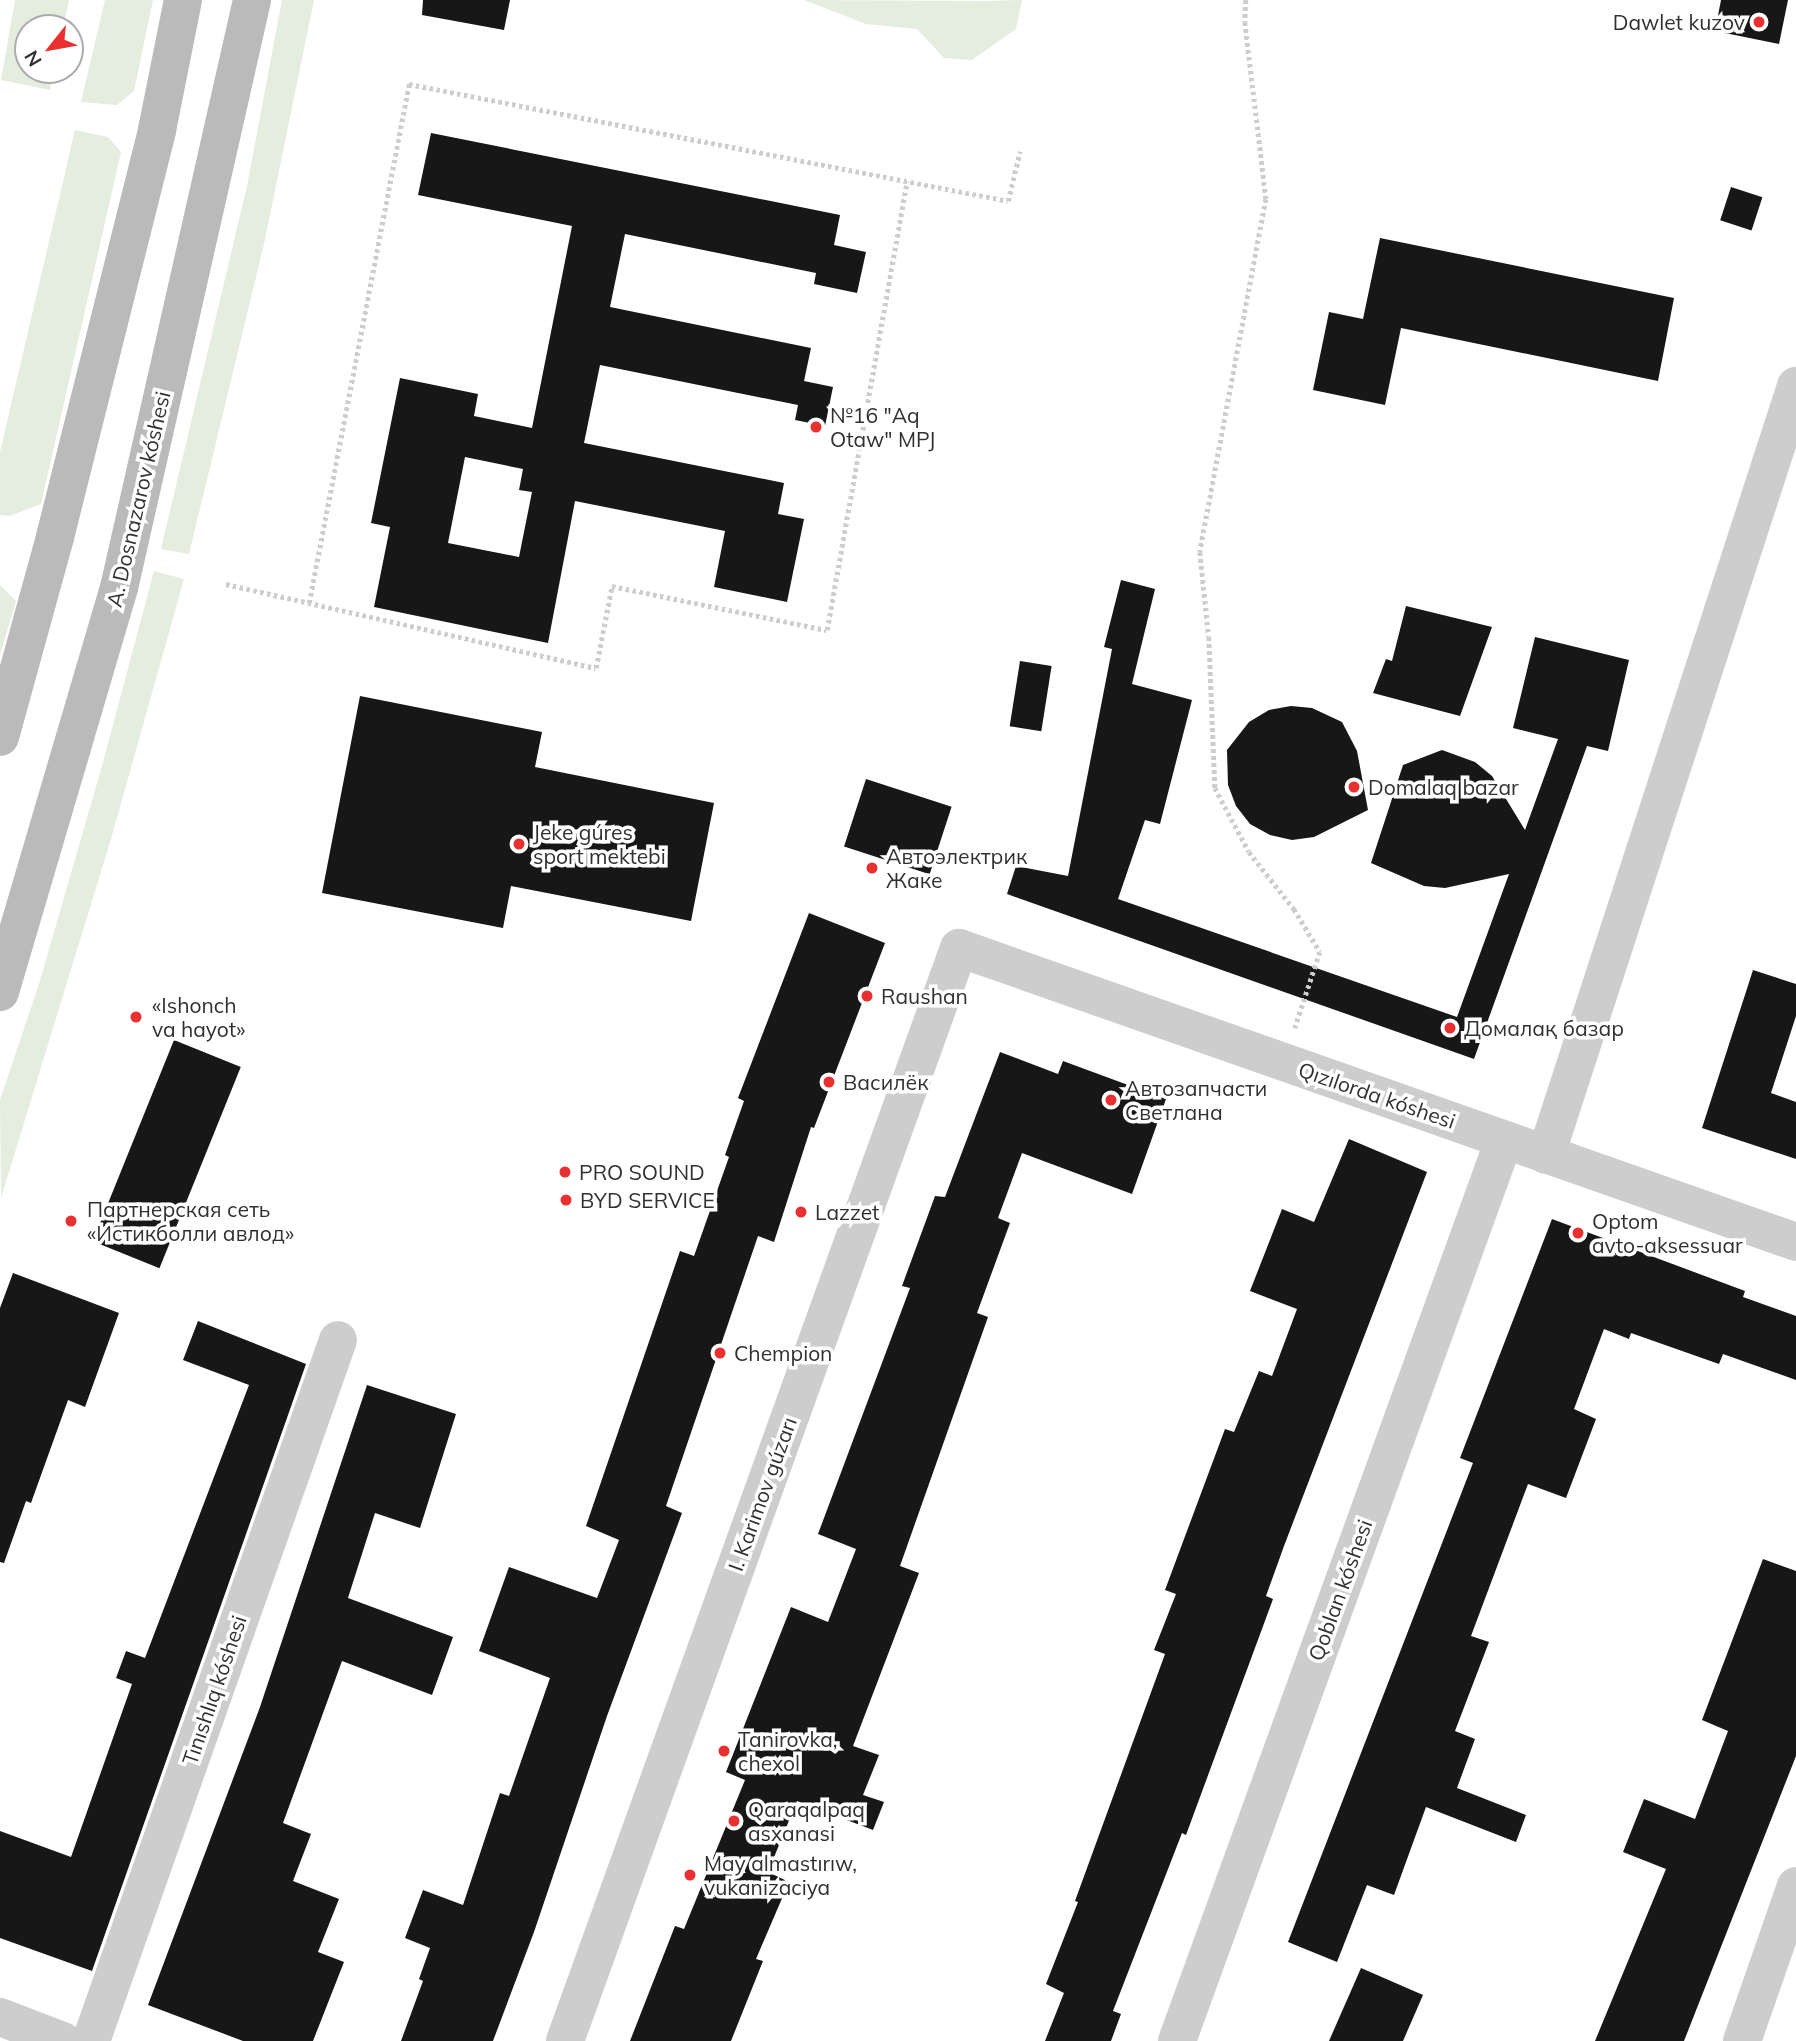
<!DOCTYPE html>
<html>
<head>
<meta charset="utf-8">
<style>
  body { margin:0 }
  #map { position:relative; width:1796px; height:2041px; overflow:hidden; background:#fff; font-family:Mulish,sans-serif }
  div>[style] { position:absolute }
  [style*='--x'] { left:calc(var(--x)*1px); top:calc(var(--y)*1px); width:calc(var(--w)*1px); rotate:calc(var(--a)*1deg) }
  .green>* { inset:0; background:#e5edde }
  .building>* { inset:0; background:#171717; transform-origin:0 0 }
  .path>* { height:4.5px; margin-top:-2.25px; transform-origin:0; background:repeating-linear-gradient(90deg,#cdcdcd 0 3.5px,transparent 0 7px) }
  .minor>* { height:38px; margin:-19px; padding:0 19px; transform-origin:19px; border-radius:19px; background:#cdcdcd }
  .tertiary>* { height:38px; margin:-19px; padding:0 19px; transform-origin:19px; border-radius:19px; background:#cdcdcd }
  .secondary>* { height:38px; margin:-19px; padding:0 19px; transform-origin:19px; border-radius:19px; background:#bababa }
  .dots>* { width:19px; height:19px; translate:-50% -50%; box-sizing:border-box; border:4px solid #fff; border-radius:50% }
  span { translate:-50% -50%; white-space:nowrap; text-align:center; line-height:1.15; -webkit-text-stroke:7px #fff; paint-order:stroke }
  .poi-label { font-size:21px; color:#303030 }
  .right { translate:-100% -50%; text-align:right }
  .left { translate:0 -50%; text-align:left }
  .street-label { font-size:21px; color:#303030 }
  .north { position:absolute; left:14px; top:14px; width:70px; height:70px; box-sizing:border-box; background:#fff; border:2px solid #acacac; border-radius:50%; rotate:239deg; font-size:19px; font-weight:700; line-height:28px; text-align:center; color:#303030 }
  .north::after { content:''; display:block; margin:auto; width:24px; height:32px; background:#e93031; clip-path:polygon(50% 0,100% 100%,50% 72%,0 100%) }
</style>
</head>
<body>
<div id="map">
  <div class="green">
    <i style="clip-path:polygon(15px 0,69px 0,63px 28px,28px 28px,28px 70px,54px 70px,50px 90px,1px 80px)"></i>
    <i style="clip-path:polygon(105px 0,153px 0,134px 91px,117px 105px,81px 102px)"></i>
    <i style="clip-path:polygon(282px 0,314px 0,264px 244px,189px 554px,161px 549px,247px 186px)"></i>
    <i style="clip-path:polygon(804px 0,987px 1px,1022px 0,1016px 29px,972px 60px,944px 58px,917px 29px,866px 24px)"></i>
    <i style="clip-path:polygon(75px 130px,108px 137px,121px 152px,41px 504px,10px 516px,0 515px,0 452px)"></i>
    <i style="clip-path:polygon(154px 571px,184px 579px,111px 839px,1px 1198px,0 1100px,39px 984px,102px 766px)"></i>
    <i style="clip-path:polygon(0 585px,16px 601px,0 655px)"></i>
  </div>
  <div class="building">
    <i style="clip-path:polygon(423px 0,510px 0,504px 30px,422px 15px)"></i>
    <i style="clip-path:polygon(1721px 0,1788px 0,1779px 44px,1715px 31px)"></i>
    <i style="clip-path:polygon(evenodd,431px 133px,840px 215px,834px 245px,866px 252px,857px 293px,814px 284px,816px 273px,625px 234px,610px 307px,811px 348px,804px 381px,833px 387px,825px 426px,795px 420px,798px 405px,600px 365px,584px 443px,784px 483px,778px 514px,804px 519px,787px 602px,714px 587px,725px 531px,575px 501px,548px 643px,374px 607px,390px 527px,371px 523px,400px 378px,478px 394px,474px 416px,532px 428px,572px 226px,418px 195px,431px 133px,465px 457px,523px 469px,519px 490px,532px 492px,519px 557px,448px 543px,465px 457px)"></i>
    <i style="left:1731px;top:187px;width:33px;height:35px;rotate:18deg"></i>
    <i style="clip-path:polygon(1380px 238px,1674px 298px,1658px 381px,1401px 328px,1385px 405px,1313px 390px,1329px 312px,1363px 319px)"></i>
    <i style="clip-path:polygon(1121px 580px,1155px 589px,1132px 684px,1192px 700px,1160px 824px,1145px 820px,1118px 899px,1457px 1017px,1509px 874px,1445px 888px,1424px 886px,1371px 863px,1403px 765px,1442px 750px,1475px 762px,1492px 776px,1525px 830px,1558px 739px,1513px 728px,1535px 637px,1629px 660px,1608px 751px,1587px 746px,1474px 1059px,1007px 894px,1016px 866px,1068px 876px,1112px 649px,1104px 647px)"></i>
    <i style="clip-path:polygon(1406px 606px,1492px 627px,1460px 716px,1373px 693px,1386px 659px,1392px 661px)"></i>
    <i style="left:1020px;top:661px;width:32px;height:66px;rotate:9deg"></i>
    <i style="clip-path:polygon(360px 696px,542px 732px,535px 767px,714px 803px,691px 921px,511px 886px,503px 928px,322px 893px)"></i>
    <i style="clip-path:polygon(1291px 706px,1312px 708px,1342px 722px,1357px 751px,1368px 810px,1314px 837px,1292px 840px,1270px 835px,1250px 824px,1236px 806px,1228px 785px,1227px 750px,1249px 722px,1269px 710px)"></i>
    <i style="left:866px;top:779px;width:90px;height:71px;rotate:18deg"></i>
    <i style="clip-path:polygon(809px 913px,885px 943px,814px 1128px,811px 1127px,774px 1242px,758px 1236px,666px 1506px,682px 1513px,607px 1716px,534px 1932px,493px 2041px,401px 2041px,423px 1981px,419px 1979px,430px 1948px,405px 1938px,423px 1890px,463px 1905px,500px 1793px,509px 1796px,550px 1678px,479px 1651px,509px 1567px,597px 1598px,619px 1540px,586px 1526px,680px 1251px,694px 1256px,729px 1157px,725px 1155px,744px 1101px,738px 1098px)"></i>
    <i style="clip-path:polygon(1753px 970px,1796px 984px,1796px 1016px,1771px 1093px,1796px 1102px,1796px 1159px,1702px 1128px)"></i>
    <i style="left:174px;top:1040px;width:72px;height:217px;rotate:22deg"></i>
    <i style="clip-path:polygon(1000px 1052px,1058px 1074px,1063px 1061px,1166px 1099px,1132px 1194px,1022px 1153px,998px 1218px,1010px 1223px,977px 1313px,988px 1317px,900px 1566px,919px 1573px,853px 1746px,879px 1755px,863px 1795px,884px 1802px,873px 1830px,797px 1801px,768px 1872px,789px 1882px,756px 1959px,763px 1961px,731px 2041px,630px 2041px,675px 1926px,684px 1929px,745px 1780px,726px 1772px,791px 1607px,828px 1622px,856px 1549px,818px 1534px,910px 1288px,902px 1286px,935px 1196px,945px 1197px)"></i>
    <i style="clip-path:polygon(1349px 1139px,1427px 1172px,1284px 1546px,1266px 1596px,1273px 1599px,1186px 1835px,1182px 1833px,1113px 2011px,1121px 2014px,1111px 2041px,1045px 2041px,1064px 1993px,1046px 1984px,1078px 1902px,1075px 1901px,1165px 1654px,1154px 1650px,1176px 1594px,1165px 1590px,1225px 1429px,1234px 1432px,1259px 1371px,1272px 1376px,1297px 1309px,1250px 1291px,1282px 1209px,1314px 1222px)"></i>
    <i style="clip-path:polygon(1552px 1219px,1745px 1291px,1743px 1297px,1796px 1316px,1796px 1380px,1723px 1354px,1719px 1364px,1631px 1333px,1629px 1339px,1604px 1329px,1574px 1409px,1596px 1419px,1566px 1498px,1528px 1484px,1471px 1636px,1489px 1642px,1455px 1731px,1475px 1739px,1457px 1788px,1526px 1815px,1516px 1842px,1426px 1807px,1394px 1895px,1367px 1885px,1337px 1962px,1288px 1942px,1473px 1463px,1460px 1458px)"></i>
    <i style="clip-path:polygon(13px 1273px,119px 1313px,85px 1407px,68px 1400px,31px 1503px,26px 1501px,4px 1563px,0 1562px,0 1308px)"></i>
    <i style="clip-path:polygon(198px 1321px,306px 1364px,92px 1971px,0 1938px,0 1831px,71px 1857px,132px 1684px,116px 1678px,126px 1651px,145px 1658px,249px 1385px,183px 1360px)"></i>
    <i style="clip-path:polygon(367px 1385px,456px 1414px,420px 1528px,375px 1513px,348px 1598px,453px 1637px,432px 1695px,342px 1661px,283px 1823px,311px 1834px,293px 1881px,339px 1899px,318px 1952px,344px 1962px,313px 2041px,243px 2041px,148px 2005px,260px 1707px)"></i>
    <i style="clip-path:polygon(1763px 1559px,1796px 1571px,1796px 1756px,1684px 2041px,1595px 2041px,1666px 1869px,1623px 1852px,1644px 1799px,1695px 1819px,1728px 1731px,1702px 1720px)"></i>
    <i style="clip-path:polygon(1361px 1968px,1423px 1995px,1403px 2041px,1329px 2041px)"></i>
  </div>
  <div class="path">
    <i style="--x:1246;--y:0;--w:22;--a:93"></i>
    <i style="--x:1245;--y:22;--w:178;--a:83.2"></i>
    <i style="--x:1266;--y:199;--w:359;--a:100.6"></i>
    <i style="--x:1200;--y:552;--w:85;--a:84"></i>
    <i style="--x:1209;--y:637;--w:151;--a:87.7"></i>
    <i style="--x:1215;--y:788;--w:72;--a:62"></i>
    <i style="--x:1249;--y:852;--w:73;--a:51.7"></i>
    <i style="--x:1294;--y:909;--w:50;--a:58.8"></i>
    <i style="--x:1320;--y:952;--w:80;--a:108.2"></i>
    <i style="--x:226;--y:584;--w:379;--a:12.8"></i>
    <i style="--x:596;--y:668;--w:84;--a:-79"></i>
    <i style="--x:612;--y:586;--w:219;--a:11.6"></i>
    <i style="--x:827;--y:630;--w:456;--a:-79.9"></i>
    <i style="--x:309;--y:603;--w:529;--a:-79.09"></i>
    <i style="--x:409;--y:84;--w:610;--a:11.05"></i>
    <i style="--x:1008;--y:201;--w:51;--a:-76.5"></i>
  </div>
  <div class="minor">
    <i style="--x:1546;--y:1155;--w:809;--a:-71.99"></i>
    <i style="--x:91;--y:2041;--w:743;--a:-70.59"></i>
    <i style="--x:565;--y:2041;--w:1162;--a:-70.18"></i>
    <i style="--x:959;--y:948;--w:887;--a:19.35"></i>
    <i style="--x:1177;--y:2041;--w:959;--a:-70.05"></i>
    <i style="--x:1742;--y:2041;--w:164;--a:-70.8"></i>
  </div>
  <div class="tertiary">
    <i style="--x:0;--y:2017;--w:67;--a:20.9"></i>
  </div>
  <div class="secondary">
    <i style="--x:0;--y:737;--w:207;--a:-74.6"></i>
    <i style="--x:55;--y:537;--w:420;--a:-75.9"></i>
    <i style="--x:157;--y:130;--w:133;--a:-78.7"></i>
    <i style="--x:0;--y:992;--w:421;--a:-73.6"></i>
    <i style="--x:119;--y:588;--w:603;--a:-77.25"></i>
  </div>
  <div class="dots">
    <i style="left:1759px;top:22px;background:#e93031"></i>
    <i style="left:816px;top:427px;background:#e93031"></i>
    <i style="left:1354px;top:787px;background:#e93031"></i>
    <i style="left:519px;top:844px;background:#e93031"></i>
    <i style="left:872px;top:868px;background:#e93031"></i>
    <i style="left:867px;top:996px;background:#e93031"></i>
    <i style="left:136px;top:1017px;background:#e93031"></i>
    <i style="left:1450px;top:1028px;background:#e93031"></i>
    <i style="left:829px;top:1082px;background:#e93031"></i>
    <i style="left:1111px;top:1100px;background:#e93031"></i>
    <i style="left:565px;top:1172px;background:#e93031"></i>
    <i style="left:566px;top:1200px;background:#e93031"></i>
    <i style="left:801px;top:1212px;background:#e93031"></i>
    <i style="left:71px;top:1221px;background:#e93031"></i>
    <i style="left:1578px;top:1233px;background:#e93031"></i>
    <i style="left:720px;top:1353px;background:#e93031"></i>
    <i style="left:724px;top:1751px;background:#e93031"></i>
    <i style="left:734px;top:1821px;background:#e93031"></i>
    <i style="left:690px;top:1875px;background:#e93031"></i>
  </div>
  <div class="poi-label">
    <span class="right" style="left:1745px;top:22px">Dawlet kuzov</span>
    <span class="left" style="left:830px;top:427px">№16 "Aq<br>Otaw" MPJ</span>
    <span class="left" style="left:1368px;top:787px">Domalaq bazar</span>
    <span class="left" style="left:533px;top:844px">Jeke gúres<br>sport mektebi</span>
    <span class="left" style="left:886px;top:868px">Автоэлектрик<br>Жаке</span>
    <span class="left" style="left:881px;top:996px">Raushan</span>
    <span class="left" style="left:152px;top:1017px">«Ishonch<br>va hayot»</span>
    <span class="left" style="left:1464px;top:1028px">Домалақ базар</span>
    <span class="left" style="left:843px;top:1082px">Василёк</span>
    <span class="left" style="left:1125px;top:1100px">Автозапчасти<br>Светлана</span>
    <span class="left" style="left:579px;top:1172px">PRO SOUND</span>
    <span class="left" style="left:580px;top:1200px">BYD SERVICE</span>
    <span class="left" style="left:87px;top:1221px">Партнерская сеть<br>«Истикболли авлод»</span>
    <span class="left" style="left:815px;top:1212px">Lazzet</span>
    <span class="left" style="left:1592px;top:1233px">Optom<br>avto-aksessuar</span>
    <span class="left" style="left:734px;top:1353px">Chempion</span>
    <span class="left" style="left:738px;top:1751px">Tanirovka,<br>chexol</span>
    <span class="left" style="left:748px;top:1821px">Qaraqalpaq<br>asxanasi</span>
    <span class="left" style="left:704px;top:1875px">May almastırıw,<br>vukanizaciya</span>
  </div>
  <div class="street-label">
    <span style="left:138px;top:499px;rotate:-77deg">A. Dosnazarov kóshesi</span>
    <span style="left:1377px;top:1095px;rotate:19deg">Qızılorda kóshesi</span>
    <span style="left:762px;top:1494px;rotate:-70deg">I. Karimov gúzarı</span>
    <span style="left:1340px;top:1590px;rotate:-70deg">Qoblan kóshesi</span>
    <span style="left:214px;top:1690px;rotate:-71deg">Tınıshlıq kóshesi</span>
  </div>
  <div class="north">N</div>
</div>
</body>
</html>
